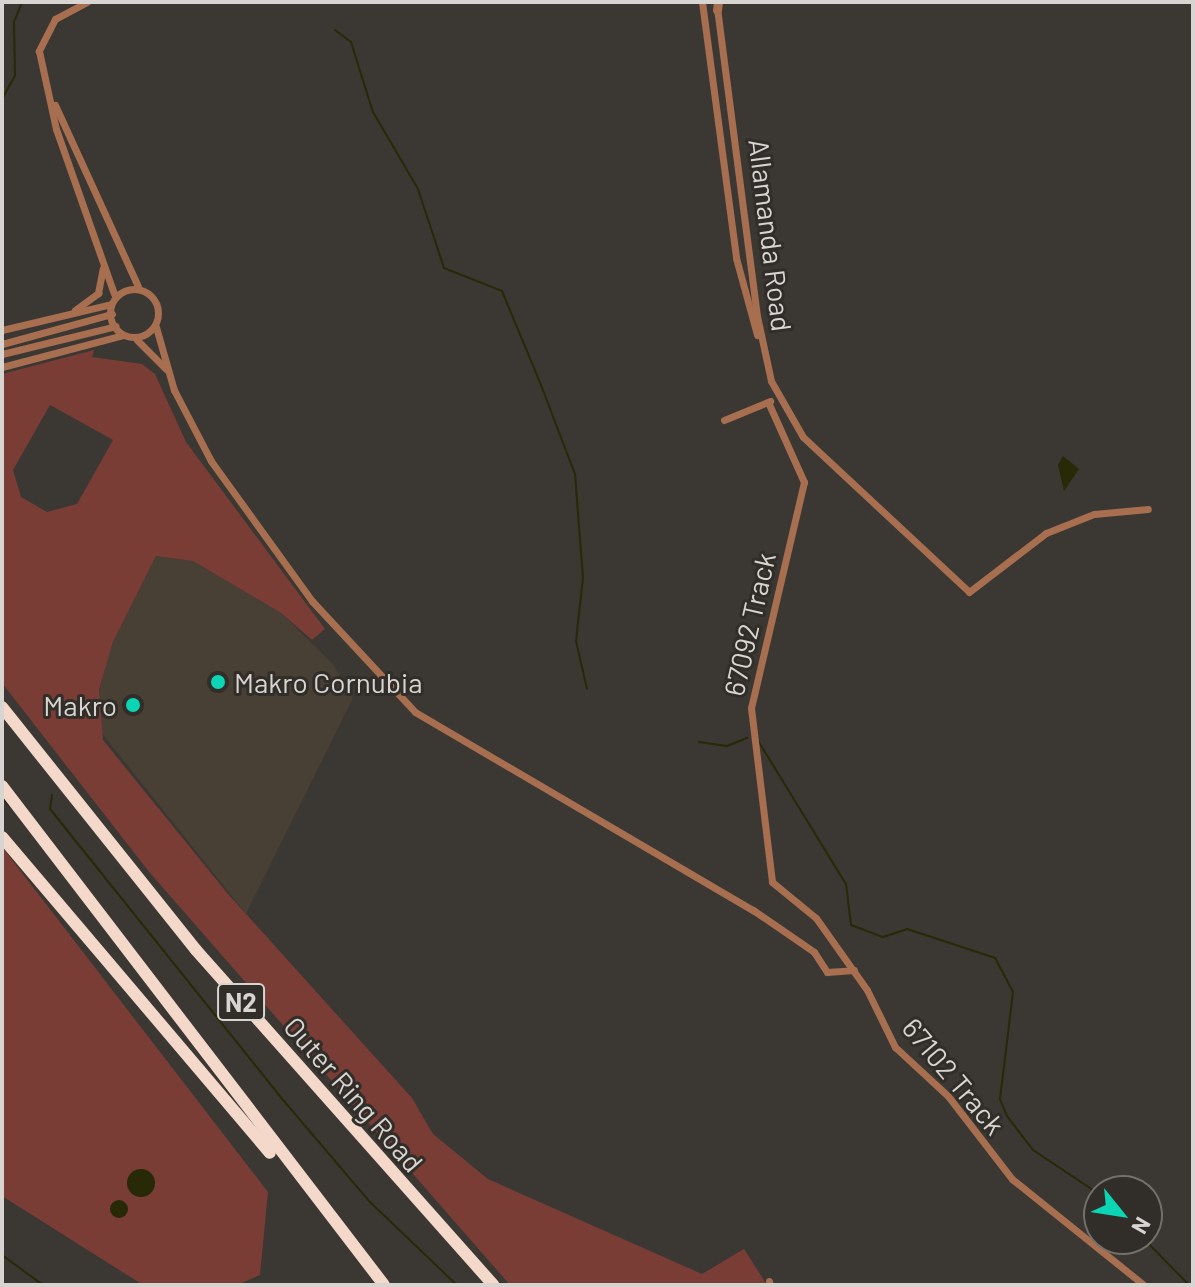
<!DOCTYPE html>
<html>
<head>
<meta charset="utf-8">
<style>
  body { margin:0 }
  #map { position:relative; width:1195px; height:1287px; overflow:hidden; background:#3b3732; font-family:Barlow,sans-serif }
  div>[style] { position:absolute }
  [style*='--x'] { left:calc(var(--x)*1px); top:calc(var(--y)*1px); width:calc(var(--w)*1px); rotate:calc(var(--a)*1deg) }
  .built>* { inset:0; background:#483f35 }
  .green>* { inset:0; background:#793d36 }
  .water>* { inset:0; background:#272907 }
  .round { border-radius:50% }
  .stream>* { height:2px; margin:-1px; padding:0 1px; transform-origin:1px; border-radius:1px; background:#272907 }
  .minor>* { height:7px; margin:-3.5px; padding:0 3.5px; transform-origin:3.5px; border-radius:3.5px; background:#a76e50 }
  .minor>.ring { margin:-3.5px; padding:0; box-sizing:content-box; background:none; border:7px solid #a76e50; border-radius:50% }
  .tertiary>* { height:9px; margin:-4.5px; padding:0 4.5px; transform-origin:4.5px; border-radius:4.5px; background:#a76e50 }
  .motorway>* { height:12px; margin:-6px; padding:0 6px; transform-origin:6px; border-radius:6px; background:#f4d8c9 }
  .dots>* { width:22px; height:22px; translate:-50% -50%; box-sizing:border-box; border:4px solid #312d28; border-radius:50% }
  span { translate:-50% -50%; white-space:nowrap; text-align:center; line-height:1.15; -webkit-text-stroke:6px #312d28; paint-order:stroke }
  .shield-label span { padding:2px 6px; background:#312d28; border:2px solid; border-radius:6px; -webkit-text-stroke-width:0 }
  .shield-label { font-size:26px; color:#d7d4d1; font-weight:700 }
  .street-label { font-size:28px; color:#d7d4d1 }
  .poi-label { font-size:28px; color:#d7d4d1 }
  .left { translate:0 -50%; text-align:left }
  .right { translate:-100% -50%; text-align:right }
  .frame { position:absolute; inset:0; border:4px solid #d7d4d1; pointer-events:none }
  .north { position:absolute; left:1083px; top:1175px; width:80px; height:80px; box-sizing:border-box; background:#312d28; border:2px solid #73706c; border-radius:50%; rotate:120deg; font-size:22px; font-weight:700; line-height:32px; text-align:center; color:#d7d4d1 }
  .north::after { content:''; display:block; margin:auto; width:28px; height:36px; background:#0bd5b5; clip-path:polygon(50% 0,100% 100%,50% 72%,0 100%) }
</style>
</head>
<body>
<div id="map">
  <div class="built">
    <i style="clip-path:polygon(156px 556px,193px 561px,281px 613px,333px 664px,353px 698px,246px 914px,100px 731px,99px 691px,113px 642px)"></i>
  </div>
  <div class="green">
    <i style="clip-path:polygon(evenodd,94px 350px,92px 357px,142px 364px,155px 374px,186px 442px,325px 629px,312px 640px,281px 613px,193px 561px,156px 556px,113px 642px,99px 690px,103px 740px,228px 894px,412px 1098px,433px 1134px,488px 1179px,702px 1274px,744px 1249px,767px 1285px,510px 1285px,150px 873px,2px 683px,2px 374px,94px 350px,50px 405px,113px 440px,77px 504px,47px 512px,21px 497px,13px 470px,50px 405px)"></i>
    <i style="clip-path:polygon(2px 847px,268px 1192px,260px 1275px,237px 1285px,143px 1285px,2px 1196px)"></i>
  </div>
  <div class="water">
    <i style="clip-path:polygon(1063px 456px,1079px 469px,1064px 491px,1058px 465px)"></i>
    <i class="round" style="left:127px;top:1169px;width:28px;height:28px"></i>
    <i class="round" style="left:110px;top:1200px;width:18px;height:18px"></i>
  </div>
  <div class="stream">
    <i style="--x:335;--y:30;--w:20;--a:37"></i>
    <i style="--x:351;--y:42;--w:73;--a:72.6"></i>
    <i style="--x:373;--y:112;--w:89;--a:59.7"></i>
    <i style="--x:418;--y:189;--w:83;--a:71.8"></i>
    <i style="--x:444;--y:268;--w:62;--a:21.6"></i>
    <i style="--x:502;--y:291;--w:102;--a:67.5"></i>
    <i style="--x:541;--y:385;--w:95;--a:69.1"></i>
    <i style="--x:575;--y:474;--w:103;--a:85.6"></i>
    <i style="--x:583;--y:577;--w:64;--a:96.2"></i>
    <i style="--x:576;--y:641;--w:49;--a:77.1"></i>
    <i style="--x:2;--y:99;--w:26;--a:-61"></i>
    <i style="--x:15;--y:76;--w:54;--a:-91.1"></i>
    <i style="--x:14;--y:22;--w:22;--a:-68"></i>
    <i style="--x:757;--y:739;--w:170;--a:58.5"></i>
    <i style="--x:846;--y:884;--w:41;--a:83"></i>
    <i style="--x:851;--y:925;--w:34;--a:21"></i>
    <i style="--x:883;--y:937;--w:25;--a:-18"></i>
    <i style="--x:907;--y:929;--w:93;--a:18.2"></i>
    <i style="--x:995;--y:958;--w:38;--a:62"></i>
    <i style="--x:1013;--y:992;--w:108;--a:96.9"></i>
    <i style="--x:1000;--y:1099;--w:18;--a:68"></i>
    <i style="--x:1007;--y:1116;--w:43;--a:52.6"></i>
    <i style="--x:1033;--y:1150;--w:79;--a:33.7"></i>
    <i style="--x:699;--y:742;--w:28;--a:8"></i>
    <i style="--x:727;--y:746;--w:22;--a:-22"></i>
    <i style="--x:52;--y:795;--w:14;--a:98"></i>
    <i style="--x:50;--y:809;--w:365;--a:51.3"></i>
    <i style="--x:278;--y:1094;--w:142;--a:49.6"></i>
    <i style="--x:370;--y:1202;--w:120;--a:43.7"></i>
    <i style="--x:2;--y:797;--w:11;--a:49"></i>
    <i style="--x:1144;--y:1239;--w:64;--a:45.6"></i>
    <i style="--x:2;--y:1255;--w:51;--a:36.2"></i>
  </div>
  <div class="minor">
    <i style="--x:87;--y:2;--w:36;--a:152"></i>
    <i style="--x:55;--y:19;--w:36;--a:117"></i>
    <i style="--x:39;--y:51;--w:80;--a:77.7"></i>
    <i style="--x:56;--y:129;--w:175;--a:70.6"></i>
    <i style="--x:702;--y:2;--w:258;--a:82.4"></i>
    <i style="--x:736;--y:258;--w:80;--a:74.7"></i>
    <i style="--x:717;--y:8;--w:311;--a:82.6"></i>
    <i style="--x:757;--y:316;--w:66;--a:77.8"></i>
    <i style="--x:771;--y:381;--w:64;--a:60.3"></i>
    <i style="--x:803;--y:437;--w:227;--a:43"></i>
    <i style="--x:969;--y:592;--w:97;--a:-37.5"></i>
    <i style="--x:1046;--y:533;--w:52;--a:-21.6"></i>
    <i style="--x:1094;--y:514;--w:54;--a:-5.3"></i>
    <i style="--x:55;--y:105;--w:199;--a:65.4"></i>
    <i class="ring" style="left:110px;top:289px;width:41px;height:41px"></i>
    <i style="--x:75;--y:310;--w:29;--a:-36"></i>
    <i style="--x:98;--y:293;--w:25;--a:-79"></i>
    <i style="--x:156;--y:327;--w:66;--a:74.1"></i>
    <i style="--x:174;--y:390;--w:80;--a:62.5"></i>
    <i style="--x:211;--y:461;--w:173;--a:54.2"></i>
    <i style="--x:312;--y:601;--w:151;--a:47.1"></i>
    <i style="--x:415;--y:712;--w:392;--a:30.4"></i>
    <i style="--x:753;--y:910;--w:74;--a:34.5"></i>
    <i style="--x:814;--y:952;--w:24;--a:57"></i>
    <i style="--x:827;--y:972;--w:27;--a:-4"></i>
    <i style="--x:2;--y:330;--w:112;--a:-13.4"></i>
    <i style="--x:137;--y:340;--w:41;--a:45"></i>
    <i style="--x:2;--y:344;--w:114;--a:-15.3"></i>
    <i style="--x:2;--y:354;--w:117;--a:-13.8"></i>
    <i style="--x:2;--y:367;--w:125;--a:-14.8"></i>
    <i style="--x:768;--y:402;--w:88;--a:65.8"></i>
    <i style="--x:804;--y:482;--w:232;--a:103.2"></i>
    <i style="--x:751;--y:708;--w:175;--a:83.1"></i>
    <i style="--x:772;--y:882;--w:57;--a:39.3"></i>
    <i style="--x:816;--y:918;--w:88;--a:54.7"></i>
    <i style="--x:867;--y:990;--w:64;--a:63.8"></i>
    <i style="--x:895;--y:1047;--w:72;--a:42.8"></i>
    <i style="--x:948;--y:1096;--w:105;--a:52.4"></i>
    <i style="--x:1012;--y:1179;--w:169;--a:38.8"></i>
    <i style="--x:724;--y:420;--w:50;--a:-22.4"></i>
    <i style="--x:769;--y:1281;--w:4;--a:76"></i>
  </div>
  <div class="tertiary">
    <i style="--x:717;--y:10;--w:8;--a:-83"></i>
  </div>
  <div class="motorway">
    <i style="--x:2;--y:707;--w:311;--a:51.4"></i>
    <i style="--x:196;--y:950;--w:448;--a:48.4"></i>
    <i style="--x:2;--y:786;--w:628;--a:52.56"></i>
    <i style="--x:2;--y:837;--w:414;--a:49.7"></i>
  </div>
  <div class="dots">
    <i style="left:218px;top:682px;background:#0bd5b5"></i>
    <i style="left:133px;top:705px;background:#0bd5b5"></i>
  </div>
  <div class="shield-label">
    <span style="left:241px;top:1002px">N2</span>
  </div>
  <div class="street-label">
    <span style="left:771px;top:235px;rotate:83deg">Allamanda Road</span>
    <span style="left:749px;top:624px;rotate:-77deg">67092 Track</span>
    <span style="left:954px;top:1076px;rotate:50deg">67102 Track</span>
    <span style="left:354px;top:1094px;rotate:49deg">Outer Ring Road</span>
  </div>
  <div class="poi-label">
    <span class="left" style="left:234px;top:682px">Makro Cornubia</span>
    <span class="right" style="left:117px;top:705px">Makro</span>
  </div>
  <div class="frame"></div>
  <div class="north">N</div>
</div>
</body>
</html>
